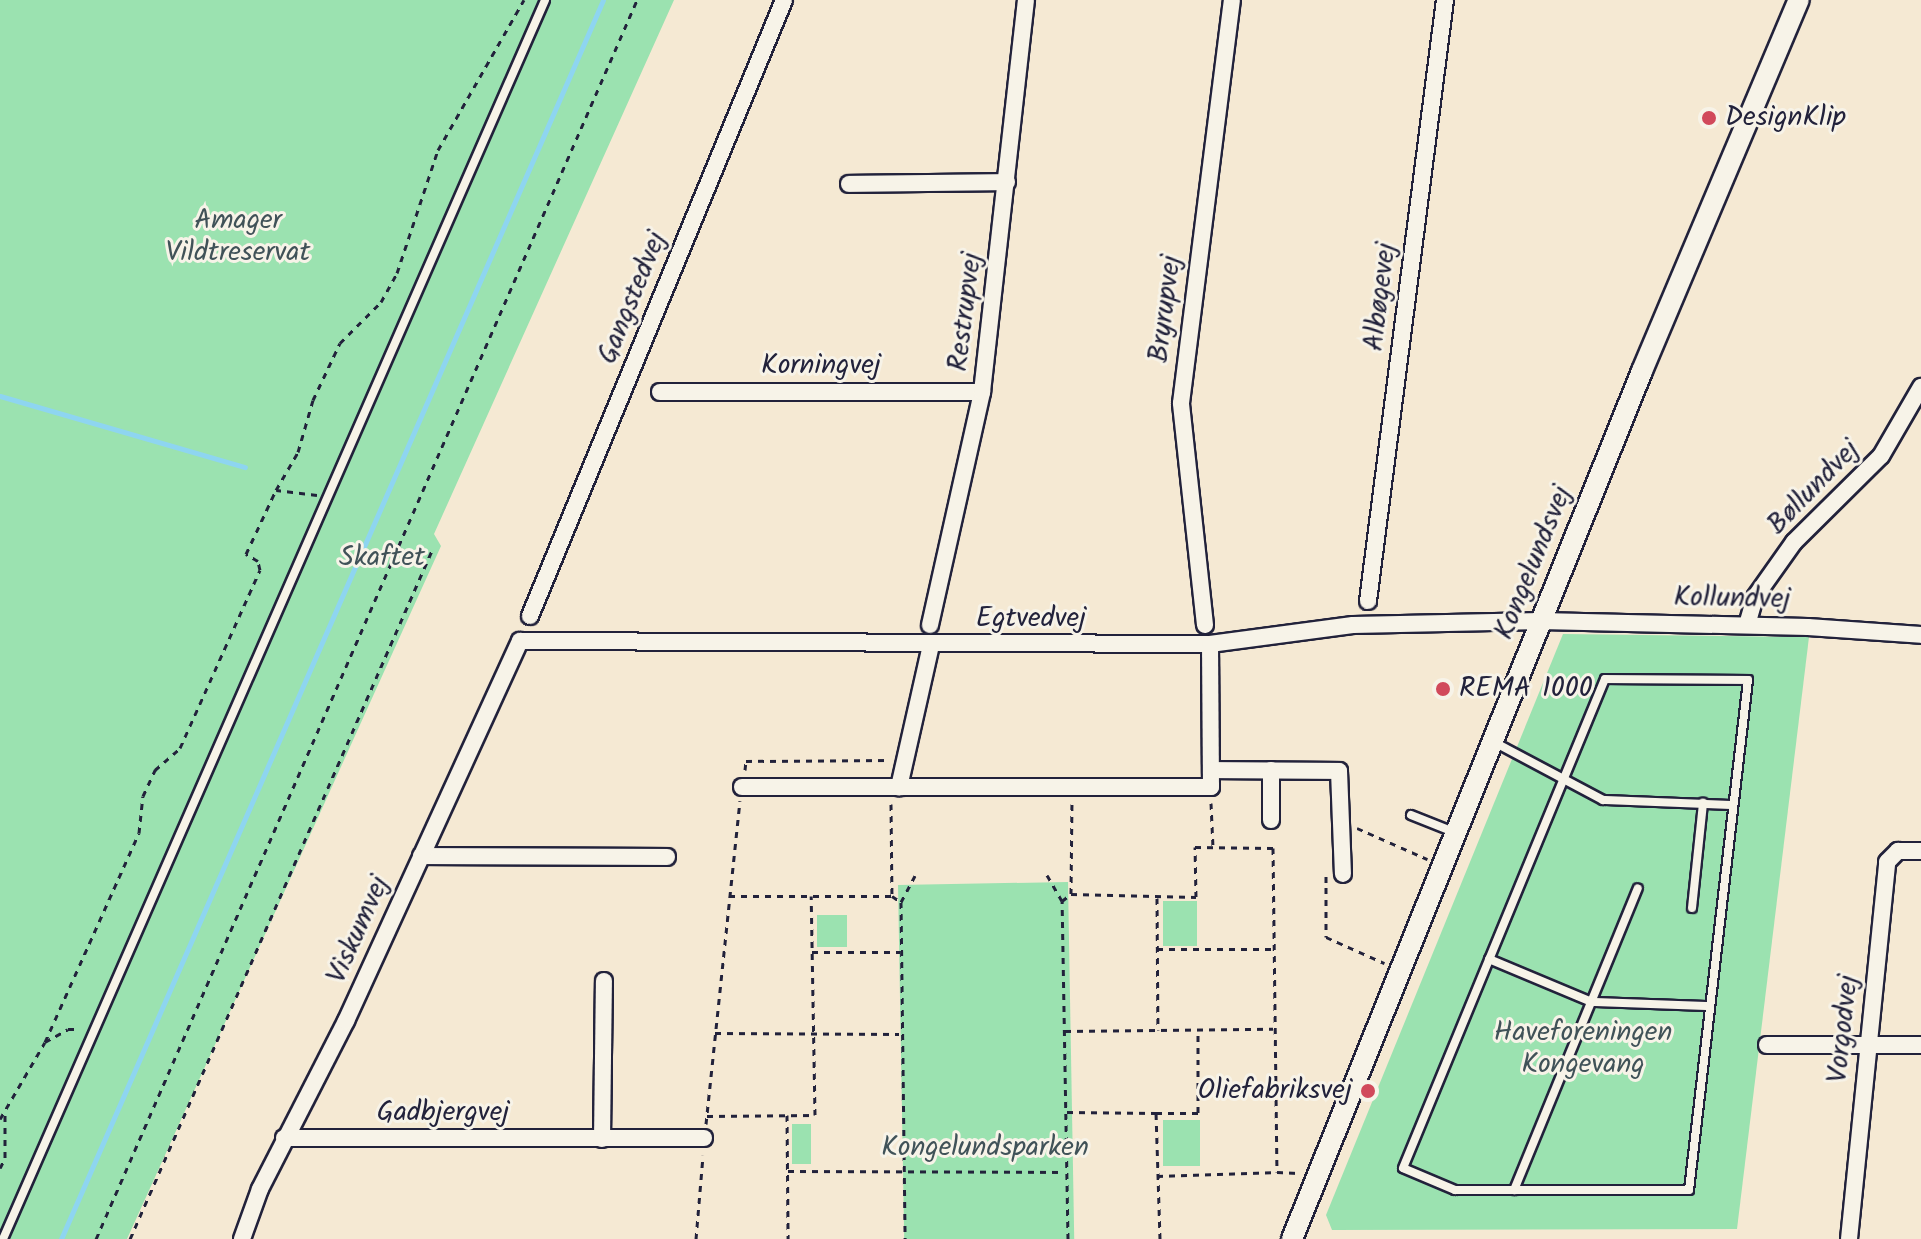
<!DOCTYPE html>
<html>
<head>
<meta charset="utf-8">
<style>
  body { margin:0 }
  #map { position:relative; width:1921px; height:1239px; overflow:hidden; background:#f5e9d3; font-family:Kalam,sans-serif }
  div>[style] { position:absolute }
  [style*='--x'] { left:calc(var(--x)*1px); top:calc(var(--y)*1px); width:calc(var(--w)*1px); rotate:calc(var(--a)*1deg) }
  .green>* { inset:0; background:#9be2b0; transform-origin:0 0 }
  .stream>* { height:5px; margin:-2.5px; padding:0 2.5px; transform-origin:2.5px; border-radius:2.5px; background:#8ed5f0 }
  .path>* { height:3px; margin-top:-1.5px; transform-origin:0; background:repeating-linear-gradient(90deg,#22223b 0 6px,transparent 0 12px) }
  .roads { filter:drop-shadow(2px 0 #22223b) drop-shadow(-2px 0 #22223b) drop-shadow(0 2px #22223b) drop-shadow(0 -2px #22223b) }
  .service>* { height:8px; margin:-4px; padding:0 4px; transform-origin:4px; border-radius:4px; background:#f7f3e8 }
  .minor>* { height:16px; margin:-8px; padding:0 8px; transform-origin:8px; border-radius:8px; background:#f7f3e8 }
  .tertiary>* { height:20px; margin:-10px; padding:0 10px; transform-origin:10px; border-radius:10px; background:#f7f3e8 }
  .dots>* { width:22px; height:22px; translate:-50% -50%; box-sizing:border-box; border:4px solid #f7f3e8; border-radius:50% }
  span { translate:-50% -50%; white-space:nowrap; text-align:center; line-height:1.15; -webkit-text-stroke:6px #f7f3e8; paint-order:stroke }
  .poi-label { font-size:28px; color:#22223b }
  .left { translate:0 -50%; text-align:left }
  .right { translate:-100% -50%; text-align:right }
  .park-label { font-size:28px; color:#405258 }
  .street-label { font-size:28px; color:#22223b }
</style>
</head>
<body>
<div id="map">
  <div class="green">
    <i style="clip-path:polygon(0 0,674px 0,434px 534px,441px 546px,127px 1239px,0 1239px)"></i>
    <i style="clip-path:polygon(1563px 634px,1809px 637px,1737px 1229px,1332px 1230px,1326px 1215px)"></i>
    <i style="left:1068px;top:882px;width:357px;height:170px;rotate:89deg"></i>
    <i style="left:1163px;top:901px;width:34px;height:45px"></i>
    <i style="left:817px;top:915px;width:30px;height:32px"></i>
    <i style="left:1163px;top:1120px;width:37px;height:46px"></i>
    <i style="left:792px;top:1124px;width:19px;height:40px"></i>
  </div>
  <div class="stream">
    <i style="--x:0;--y:396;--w:255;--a:16.2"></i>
    <i style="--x:61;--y:1239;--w:1352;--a:-66.37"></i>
  </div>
  <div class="path">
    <i style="--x:317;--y:495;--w:41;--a:-173"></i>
    <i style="--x:276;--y:490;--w:44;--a:-59.9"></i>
    <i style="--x:298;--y:452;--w:54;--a:-73.9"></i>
    <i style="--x:313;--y:400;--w:63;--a:-64.7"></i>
    <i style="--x:340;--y:343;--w:58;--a:-45"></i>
    <i style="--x:381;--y:302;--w:33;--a:-61"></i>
    <i style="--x:397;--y:273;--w:130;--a:-71.6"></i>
    <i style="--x:438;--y:150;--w:173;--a:-60.2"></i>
    <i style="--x:745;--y:770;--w:9;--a:-84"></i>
    <i style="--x:746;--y:761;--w:144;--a:-0.4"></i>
    <i style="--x:1211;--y:803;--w:44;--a:87.4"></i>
    <i style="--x:891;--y:804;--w:92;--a:89.4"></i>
    <i style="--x:892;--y:896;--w:11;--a:34"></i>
    <i style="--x:901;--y:902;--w:337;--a:89.3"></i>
    <i style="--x:1357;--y:828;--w:77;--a:23.9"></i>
    <i style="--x:1047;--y:875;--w:30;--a:60"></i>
    <i style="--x:1326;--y:876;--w:61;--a:90"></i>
    <i style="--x:1326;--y:937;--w:64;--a:24.1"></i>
    <i style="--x:1071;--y:894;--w:125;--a:1.4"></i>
    <i style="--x:1196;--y:897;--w:50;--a:-91.1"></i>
    <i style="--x:1195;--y:847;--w:78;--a:0.7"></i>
    <i style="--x:1273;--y:848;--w:324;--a:89.3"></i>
    <i style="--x:1277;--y:1172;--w:21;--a:3"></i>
    <i style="--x:729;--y:896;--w:163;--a:0"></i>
    <i style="--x:1157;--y:898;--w:132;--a:89.6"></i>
    <i style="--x:901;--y:902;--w:30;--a:-62"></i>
    <i style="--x:1157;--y:949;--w:116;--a:0"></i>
    <i style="--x:812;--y:952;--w:88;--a:0"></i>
    <i style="--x:1065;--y:1031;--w:208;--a:-0.6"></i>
    <i style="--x:715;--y:1033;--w:184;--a:0.3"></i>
    <i style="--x:45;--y:1042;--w:229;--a:-65.8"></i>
    <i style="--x:139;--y:833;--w:37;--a:-84"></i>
    <i style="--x:143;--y:796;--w:29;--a:-65"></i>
    <i style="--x:155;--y:770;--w:33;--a:-41"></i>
    <i style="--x:180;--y:748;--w:195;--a:-65.8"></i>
    <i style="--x:260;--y:570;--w:9;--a:-103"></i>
    <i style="--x:258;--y:561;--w:14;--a:-150"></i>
    <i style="--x:246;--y:554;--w:71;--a:-64.9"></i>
    <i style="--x:1067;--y:1112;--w:89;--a:0.6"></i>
    <i style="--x:787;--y:1115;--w:124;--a:89.5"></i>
    <i style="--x:707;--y:1116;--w:108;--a:-0.5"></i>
    <i style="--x:815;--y:1115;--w:219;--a:-91"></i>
    <i style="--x:0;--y:1119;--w:89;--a:-59.7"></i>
    <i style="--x:45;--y:1042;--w:26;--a:-29"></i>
    <i style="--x:68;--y:1029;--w:12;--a:0"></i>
    <i style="--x:706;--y:1124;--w:325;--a:-84"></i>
    <i style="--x:0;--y:1168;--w:11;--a:-63"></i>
    <i style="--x:5;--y:1158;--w:44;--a:-90"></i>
    <i style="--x:788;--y:1171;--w:276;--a:0.2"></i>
    <i style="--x:1157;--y:1176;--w:120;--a:-1.9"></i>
    <i style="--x:96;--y:1239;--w:1352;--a:-66.41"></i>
    <i style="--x:130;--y:1239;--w:755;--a:-66.32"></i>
    <i style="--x:696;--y:1239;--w:84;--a:-85.2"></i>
    <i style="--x:1068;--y:1239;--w:338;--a:-91"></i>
    <i style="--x:1062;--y:901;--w:11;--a:-38"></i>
    <i style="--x:1071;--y:894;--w:90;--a:-89.4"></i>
    <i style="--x:1160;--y:1239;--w:126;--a:-91.8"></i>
    <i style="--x:1156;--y:1113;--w:42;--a:0"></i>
    <i style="--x:1198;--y:1113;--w:83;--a:-90"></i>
  </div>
  <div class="roads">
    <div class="service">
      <i style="--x:1605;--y:679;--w:143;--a:0.4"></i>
      <i style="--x:1748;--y:680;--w:513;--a:96.6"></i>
      <i style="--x:1689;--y:1190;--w:234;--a:180"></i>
      <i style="--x:1455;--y:1190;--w:56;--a:-157.1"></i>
      <i style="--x:1403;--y:1168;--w:529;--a:-67.56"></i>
      <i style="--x:1492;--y:741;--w:126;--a:28"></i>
      <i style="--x:1603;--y:800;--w:130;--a:2.2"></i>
      <i style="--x:1411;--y:815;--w:46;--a:21.6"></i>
      <i style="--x:1692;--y:908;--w:106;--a:-84"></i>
      <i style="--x:1489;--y:959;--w:112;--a:22.7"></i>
      <i style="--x:1592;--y:1002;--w:117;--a:2"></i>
      <i style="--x:1514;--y:1190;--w:326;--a:-67.7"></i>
      <i style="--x:3;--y:1239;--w:1352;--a:-66.37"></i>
    </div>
    <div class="minor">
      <i style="--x:849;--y:184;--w:158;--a:-0.7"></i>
      <i style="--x:660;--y:392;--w:322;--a:0"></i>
      <i style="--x:1368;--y:601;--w:606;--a:-82.7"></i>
      <i style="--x:530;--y:616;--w:666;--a:-67.59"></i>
      <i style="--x:930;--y:625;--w:239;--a:-77.4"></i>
      <i style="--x:982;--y:392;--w:394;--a:-83.6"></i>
      <i style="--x:1205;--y:625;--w:223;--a:-96.2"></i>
      <i style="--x:1181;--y:403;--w:406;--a:-82.8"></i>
      <i style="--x:1747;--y:625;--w:29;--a:-74"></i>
      <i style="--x:1755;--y:597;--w:67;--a:-54.7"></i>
      <i style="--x:1794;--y:542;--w:122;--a:-44.7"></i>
      <i style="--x:1881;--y:456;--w:80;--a:-59.9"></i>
      <i style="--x:931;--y:645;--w:146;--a:102.7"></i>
      <i style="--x:899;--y:787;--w:312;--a:0"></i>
      <i style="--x:1211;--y:787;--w:143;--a:-90.4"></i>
      <i style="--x:1211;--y:770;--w:128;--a:0.4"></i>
      <i style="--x:1339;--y:771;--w:103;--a:87.8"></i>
      <i style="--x:742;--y:787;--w:157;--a:0"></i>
      <i style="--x:1271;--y:820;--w:50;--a:-90"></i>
      <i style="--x:421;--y:856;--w:246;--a:0.2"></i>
      <i style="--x:1767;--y:1045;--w:154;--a:0"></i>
      <i style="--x:284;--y:1138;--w:420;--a:0"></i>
      <i style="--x:602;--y:1139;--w:158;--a:-89.3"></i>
      <i style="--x:242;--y:1239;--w:53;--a:-70.2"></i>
      <i style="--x:260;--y:1189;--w:189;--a:-62.9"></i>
      <i style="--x:346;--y:1021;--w:418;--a:-65.4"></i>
      <i style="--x:520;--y:641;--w:690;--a:0.25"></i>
      <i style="--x:1210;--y:644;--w:144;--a:-7.6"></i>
      <i style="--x:1353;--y:625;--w:188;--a:-1.2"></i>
      <i style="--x:1541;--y:621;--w:267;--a:1.3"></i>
      <i style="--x:1808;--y:627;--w:113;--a:4"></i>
      <i style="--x:1849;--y:1239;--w:379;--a:-84.2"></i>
      <i style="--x:1887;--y:862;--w:16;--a:-45"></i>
      <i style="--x:1898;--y:851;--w:23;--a:0"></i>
    </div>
    <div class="tertiary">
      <i style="--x:1292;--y:1239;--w:936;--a:-68.04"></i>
      <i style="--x:1642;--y:371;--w:403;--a:-67.1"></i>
    </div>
  </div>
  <div class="dots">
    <i style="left:1709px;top:118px;background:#d1495b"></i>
    <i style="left:1443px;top:689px;background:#d1495b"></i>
    <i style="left:1368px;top:1091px;background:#d1495b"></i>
  </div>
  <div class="poi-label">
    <span class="left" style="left:1725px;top:118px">DesignKlip</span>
    <span class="left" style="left:1459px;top:689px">REMA 1000</span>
    <span class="right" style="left:1352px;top:1091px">Oliefabriksvej</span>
  </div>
  <div class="park-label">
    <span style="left:238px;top:237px">Amager<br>Vildtreservat</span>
    <span style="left:382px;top:558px">Skaftet</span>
    <span style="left:1583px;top:1049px">Haveforeningen<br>Kongevang</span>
    <span style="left:985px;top:1148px">Kongelundsparken</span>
  </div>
  <div class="street-label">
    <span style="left:1381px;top:297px;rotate:-83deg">Albøgevej</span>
    <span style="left:633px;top:298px;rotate:-68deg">Gangstedvej</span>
    <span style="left:1166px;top:309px;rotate:-83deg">Bryrupvej</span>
    <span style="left:966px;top:312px;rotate:-83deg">Restrupvej</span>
    <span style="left:821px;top:366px">Korningvej</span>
    <span style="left:1814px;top:488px;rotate:-46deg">Bøllundvej</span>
    <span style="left:1534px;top:563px;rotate:-68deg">Kongelundsvej</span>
    <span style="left:1732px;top:599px;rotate:1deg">Kollundvej</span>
    <span style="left:1031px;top:619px">Egtvedvej</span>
    <span style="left:359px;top:930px;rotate:-66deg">Viskumvej</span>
    <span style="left:1844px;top:1029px;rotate:-84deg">Vorgodvej</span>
    <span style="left:443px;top:1113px">Gadbjergvej</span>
  </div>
</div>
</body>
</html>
